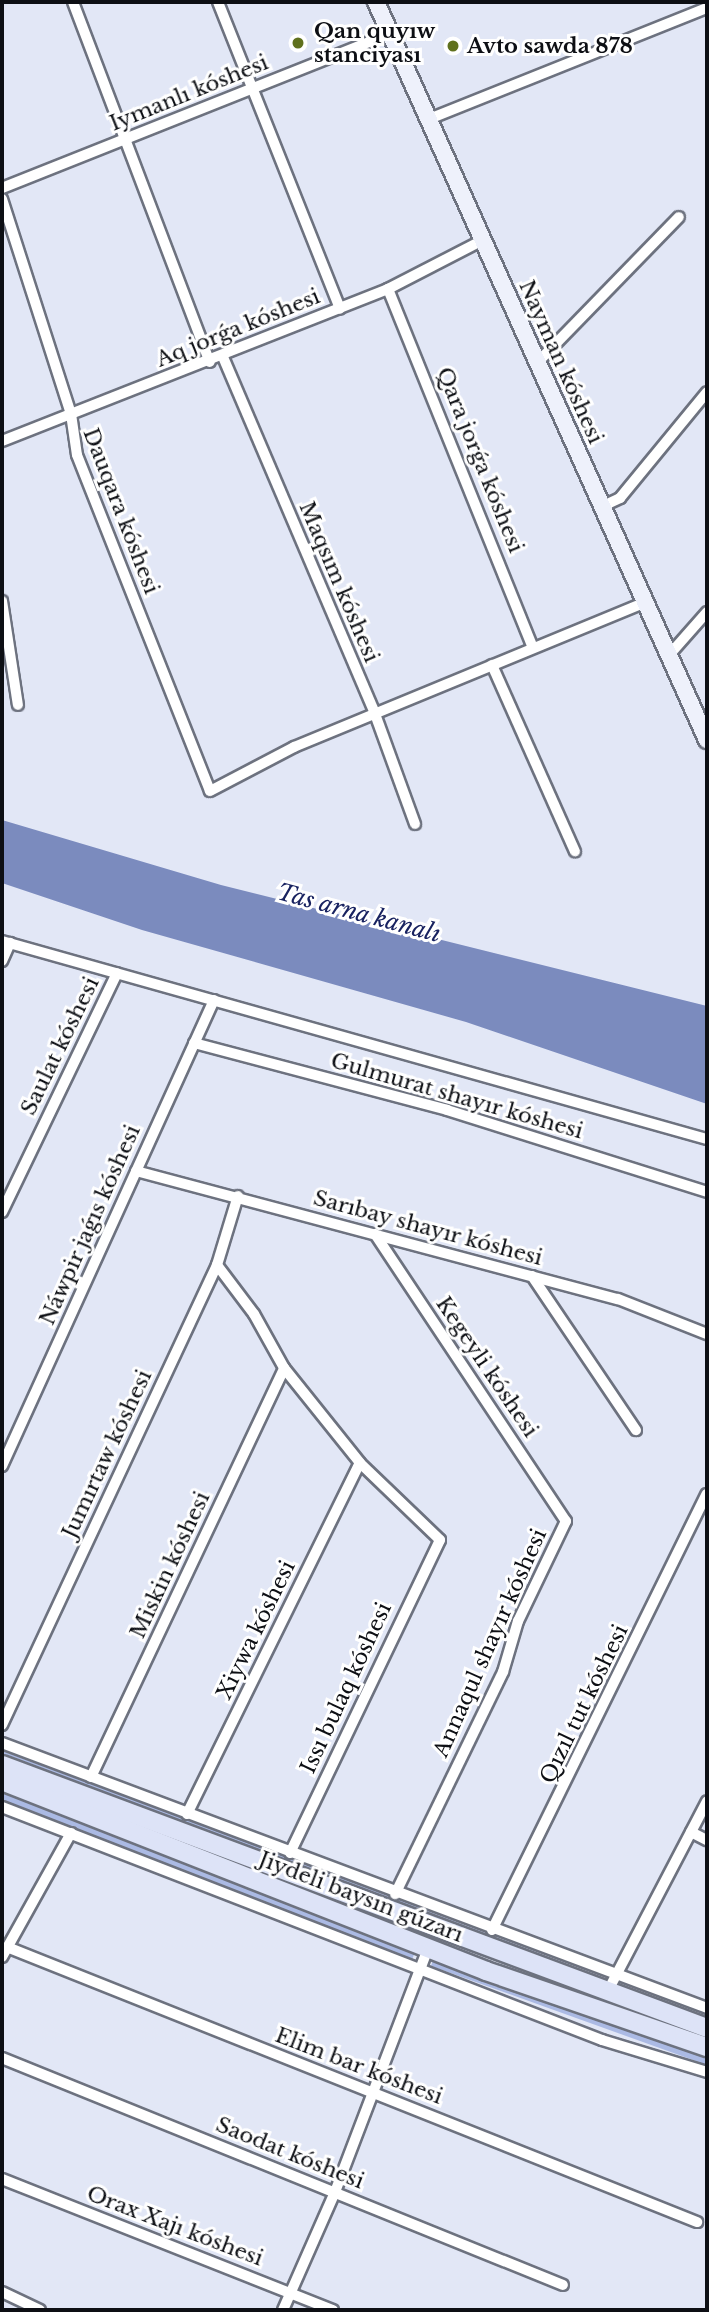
<!DOCTYPE html>
<html>
<head>
<meta charset="utf-8">
<style>
  body { margin:0 }
  #map { position:relative; width:709px; height:2312px; overflow:hidden; background:#e2e7f6; font-family:"Libre Baskerville",serif }
  div>[style] { position:absolute }
  [style*='--x'] { left:calc(var(--x)*1px); top:calc(var(--y)*1px); width:calc(var(--w)*1px); rotate:calc(var(--a)*1deg) }
  .green>* { inset:0; background:#abbae4; transform-origin:0 0 }
  .water>* { inset:0; background:#7b8bbe }
  .roads { filter:drop-shadow(2px 0 #6d727f) drop-shadow(-2px 0 #6d727f) drop-shadow(0 2px #6d727f) drop-shadow(0 -2px #6d727f) }
  .street>* { height:10px; margin:-5px; padding:0 5px; transform-origin:5px; border-radius:5px; background:#fff }
  .secondary>* { height:16px; margin:-8px; padding:0 8px; transform-origin:8px; border-radius:8px; background:#eef1fb }
  .primary>* { height:18px; margin:-9px; padding:0 9px; transform-origin:9px; border-radius:9px; background:#dde3f7 }
  .dots>* { width:19px; height:19px; translate:-50% -50%; box-sizing:border-box; border:4px solid #fff; border-radius:50% }
  span { translate:-50% -50%; white-space:nowrap; text-align:center; line-height:1.15; -webkit-text-stroke:6px #fff; paint-order:stroke }
  .poi-label { font-size:21px; color:#0d0f14; font-weight:700 }
  .left { translate:0 -50%; text-align:left }
  .street-label { font-size:21px; color:#0d0f14 }
  .water-label { font-size:23px; color:#182260; font-style:italic }
  .frame { position:absolute; inset:0; border:4px solid #0d0f14; pointer-events:none }
</style>
</head>
<body>
<div id="map">
  <div class="green">
    <i style="clip-path:polygon(2px 1749px,601px 1977px,599px 1985px,191px 1831px,2px 1755px)"></i>
    <i style="left:2px;top:1789px;width:444px;height:13px;rotate:21deg"></i>
    <i style="clip-path:polygon(434px 1958px,707px 2054px,707px 2065px,431px 1966px)"></i>
  </div>
  <div class="water">
    <i style="clip-path:polygon(2px 820px,221px 885px,707px 1006px,707px 1104px,466px 1022px,142px 930px,2px 883px)"></i>
  </div>
  <div class="roads">
    <div class="street">
      <i style="--x:73;--y:2;--w:385;--a:69.2"></i>
      <i style="--x:218;--y:2;--w:330;--a:68.3"></i>
      <i style="--x:429;--y:119;--w:299;--a:-21.8"></i>
      <i style="--x:2;--y:188;--w:417;--a:-21.7"></i>
      <i style="--x:2;--y:199;--w:226;--a:72.2"></i>
      <i style="--x:71;--y:414;--w:41;--a:81.7"></i>
      <i style="--x:77;--y:455;--w:361;--a:68.4"></i>
      <i style="--x:210;--y:791;--w:95;--a:-27.6"></i>
      <i style="--x:294;--y:747;--w:381;--a:-22.4"></i>
      <i style="--x:388;--y:289;--w:386;--a:68"></i>
      <i style="--x:223;--y:357;--w:388;--a:66.9"></i>
      <i style="--x:375;--y:714;--w:117;--a:70"></i>
      <i style="--x:538;--y:362;--w:202;--a:-45.8"></i>
      <i style="--x:2;--y:441;--w:415;--a:-21.5"></i>
      <i style="--x:388;--y:289;--w:107;--a:-27.3"></i>
      <i style="--x:603;--y:506;--w:19;--a:-25"></i>
      <i style="--x:620;--y:498;--w:137;--a:-50.6"></i>
      <i style="--x:2;--y:601;--w:105;--a:81.3"></i>
      <i style="--x:670;--y:654;--w:56;--a:-48.6"></i>
      <i style="--x:492;--y:665;--w:204;--a:66"></i>
      <i style="--x:2;--y:941;--w:732;--a:15.69"></i>
      <i style="--x:2;--y:961;--w:20;--a:-66"></i>
      <i style="--x:194;--y:1043;--w:262;--a:14.8"></i>
      <i style="--x:447;--y:1110;--w:273;--a:17.5"></i>
      <i style="--x:136;--y:1171;--w:499;--a:14.9"></i>
      <i style="--x:618;--y:1299;--w:96;--a:21.5"></i>
      <i style="--x:2;--y:1212;--w:265;--a:-64.3"></i>
      <i style="--x:375;--y:1234;--w:345;--a:56.4"></i>
      <i style="--x:566;--y:1521;--w:111;--a:115.6"></i>
      <i style="--x:518;--y:1621;--w:53;--a:106.4"></i>
      <i style="--x:503;--y:1672;--w:247;--a:115.9"></i>
      <i style="--x:217;--y:1265;--w:61;--a:52.9"></i>
      <i style="--x:254;--y:1314;--w:62;--a:60.9"></i>
      <i style="--x:284;--y:1368;--w:122;--a:51.3"></i>
      <i style="--x:360;--y:1463;--w:111;--a:43.9"></i>
      <i style="--x:440;--y:1540;--w:347;--a:115.6"></i>
      <i style="--x:532;--y:1276;--w:186;--a:56"></i>
      <i style="--x:2;--y:1466;--w:512;--a:-65.54"></i>
      <i style="--x:2;--y:1725;--w:508;--a:-64.95"></i>
      <i style="--x:217;--y:1265;--w:72;--a:-73.1"></i>
      <i style="--x:2;--y:1743;--w:753;--a:20.6"></i>
      <i style="--x:91;--y:1777;--w:452;--a:-64.7"></i>
      <i style="--x:2;--y:1807;--w:644;--a:21.22"></i>
      <i style="--x:602;--y:2040;--w:110;--a:16.9"></i>
      <i style="--x:187;--y:1814;--w:391;--a:-63.8"></i>
      <i style="--x:691;--y:1832;--w:18;--a:27"></i>
      <i style="--x:492;--y:1930;--w:486;--a:-63.8"></i>
      <i style="--x:7;--y:1947;--w:743;--a:21.73"></i>
      <i style="--x:2;--y:1957;--w:142;--a:-60.9"></i>
      <i style="--x:612;--y:1983;--w:205;--a:-62.4"></i>
      <i style="--x:2;--y:2058;--w:605;--a:22.03"></i>
      <i style="--x:2;--y:2179;--w:356;--a:21.6"></i>
      <i style="--x:2;--y:2292;--w:42;--a:25.3"></i>
      <i style="--x:283;--y:2310;--w:129;--a:-66.2"></i>
      <i style="--x:335;--y:2192;--w:260;--a:-69.1"></i>
    </div>
    <div class="secondary">
      <i style="--x:376;--y:2;--w:809;--a:65.84"></i>
    </div>
    <div class="primary">
      <i style="--x:2;--y:1765;--w:752;--a:20.46"></i>
      <i style="--x:2;--y:1781;--w:520;--a:21.43"></i>
      <i style="--x:486;--y:1971;--w:234;--a:19"></i>
    </div>
  </div>
  <div class="dots">
    <i style="left:298px;top:43px;background:#5f701d"></i>
    <i style="left:453px;top:46px;background:#5f701d"></i>
  </div>
  <div class="poi-label">
    <span class="left" style="left:314px;top:43px">Qan quyıw<br>stanciyası</span>
    <span class="left" style="left:467px;top:46px">Avto sawda 878</span>
  </div>
  <div class="street-label">
    <span style="left:189px;top:93px;rotate:-22deg">Iymanlı kóshesi</span>
    <span style="left:238px;top:328px;rotate:-22deg">Aq jorǵa kóshesi</span>
    <span style="left:561px;top:362px;rotate:66deg">Nayman kóshesi</span>
    <span style="left:480px;top:460px;rotate:68deg">Qara jorǵa kóshesi</span>
    <span style="left:121px;top:511px;rotate:69deg">Dauqara kóshesi</span>
    <span style="left:339px;top:582px;rotate:67deg">Maqsım kóshesi</span>
    <span style="left:60px;top:1046px;rotate:-64deg">Saulat kóshesi</span>
    <span style="left:457px;top:1096px;rotate:16deg">Gulmurat shayır kóshesi</span>
    <span style="left:90px;top:1225px;rotate:-66deg">Náwpir jaǵıs kóshesi</span>
    <span style="left:428px;top:1228px;rotate:15deg">Sarıbay shayır kóshesi</span>
    <span style="left:487px;top:1367px;rotate:56deg">Kegeyli kóshesi</span>
    <span style="left:107px;top:1454px;rotate:-65deg">Jumırtaw kóshesi</span>
    <span style="left:170px;top:1565px;rotate:-65deg">Miskin kóshesi</span>
    <span style="left:256px;top:1630px;rotate:-64deg">Xiywa kóshesi</span>
    <span style="left:490px;top:1643px;rotate:-66deg">Annaqul shayır kóshesi</span>
    <span style="left:346px;top:1688px;rotate:-65deg">Issı bulaq kóshesi</span>
    <span style="left:584px;top:1704px;rotate:-64deg">Qızıl tut kóshesi</span>
    <span style="left:361px;top:1897px;rotate:21deg">Jiydeli baysın gúzarı</span>
    <span style="left:359px;top:2066px;rotate:21deg">Elim bar kóshesi</span>
    <span style="left:290px;top:2153px;rotate:22deg">Saodat kóshesi</span>
    <span style="left:175px;top:2226px;rotate:21deg">Orax Xajı kóshesi</span>
  </div>
  <div class="water-label">
    <span style="left:359px;top:913px;rotate:15deg">Tas arna kanalı</span>
  </div>
  <div class="frame"></div>
</div>
</body>
</html>
